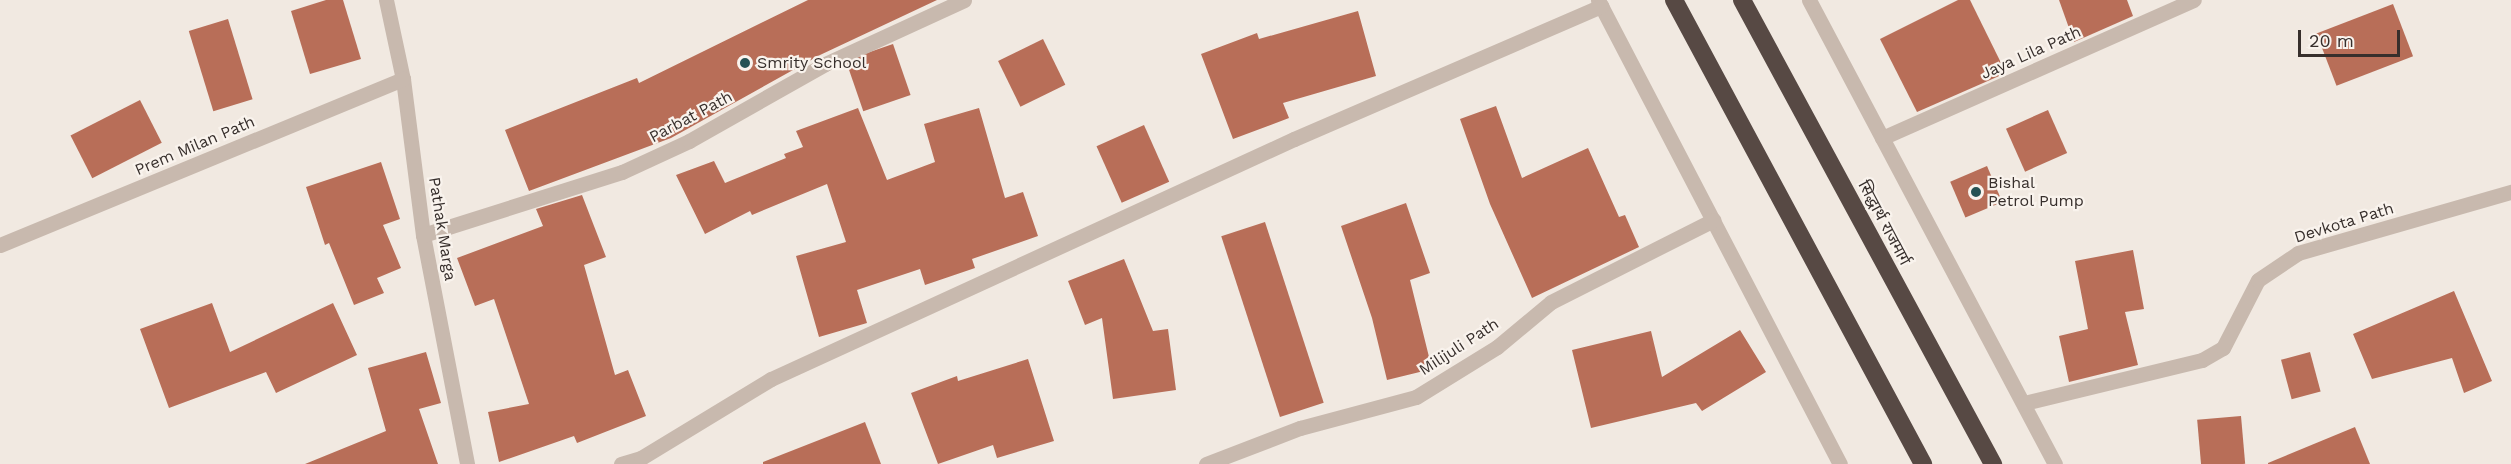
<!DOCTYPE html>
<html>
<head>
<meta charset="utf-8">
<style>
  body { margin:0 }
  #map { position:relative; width:2511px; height:464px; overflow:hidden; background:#f1e9e1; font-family:"Work Sans","Noto Sans Devanagari",sans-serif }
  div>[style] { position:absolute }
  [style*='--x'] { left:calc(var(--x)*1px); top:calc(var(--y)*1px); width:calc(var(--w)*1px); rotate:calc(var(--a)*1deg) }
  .building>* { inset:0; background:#b86e58; transform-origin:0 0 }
  .minor>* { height:15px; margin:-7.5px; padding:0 7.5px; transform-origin:7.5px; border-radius:7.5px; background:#c8b9ae }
  .highway>* { height:18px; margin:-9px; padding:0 9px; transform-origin:9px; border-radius:9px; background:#574944 }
  .dots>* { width:16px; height:16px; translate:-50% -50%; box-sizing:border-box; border:3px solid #f9f3ed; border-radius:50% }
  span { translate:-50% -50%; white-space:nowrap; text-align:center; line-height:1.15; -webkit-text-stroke:4.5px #f9f3ed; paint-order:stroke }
  .street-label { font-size:16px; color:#372f2c }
  .poi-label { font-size:16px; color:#372f2c }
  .left { translate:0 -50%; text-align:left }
  .scale { position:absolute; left:2298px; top:30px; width:102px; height:27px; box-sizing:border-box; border:3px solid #372f2c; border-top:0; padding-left:8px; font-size:18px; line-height:21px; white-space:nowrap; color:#372f2c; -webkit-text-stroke:4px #f9f3ed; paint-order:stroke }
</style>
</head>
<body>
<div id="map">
  <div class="building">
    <i style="clip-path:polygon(326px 0,343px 0,361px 59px,310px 74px,291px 11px)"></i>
    <i style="clip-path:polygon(808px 0,937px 0,820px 55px,671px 138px,529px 191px,505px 130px,637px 78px,639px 83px)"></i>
    <i style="clip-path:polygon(1958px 0,1970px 0,2006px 73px,1917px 112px,1880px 39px)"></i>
    <i style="clip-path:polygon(2059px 0,2127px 0,2133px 16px,2074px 42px)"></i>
    <i style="left:2393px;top:4px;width:56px;height:82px;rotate:69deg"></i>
    <i style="clip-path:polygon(1358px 11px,1376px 76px,1283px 103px,1289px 118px,1233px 139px,1201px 54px,1257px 33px,1259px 39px)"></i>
    <i style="left:228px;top:19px;width:84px;height:41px;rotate:73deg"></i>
    <i style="left:1043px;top:39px;width:51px;height:50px;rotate:64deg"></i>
    <i style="left:893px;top:44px;width:54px;height:50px;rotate:71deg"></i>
    <i style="left:140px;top:100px;width:48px;height:78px;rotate:63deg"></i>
    <i style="clip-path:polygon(1496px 106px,1522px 178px,1588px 148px,1619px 217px,1625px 215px,1639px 247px,1532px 298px,1490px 204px,1460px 119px)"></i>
    <i style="clip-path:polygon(858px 108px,887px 180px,935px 162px,924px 124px,979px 108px,1005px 198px,1023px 192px,1038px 236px,972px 259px,975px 268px,925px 285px,920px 269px,857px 290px,867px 323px,819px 337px,796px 256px,846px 242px,827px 184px,752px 215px,750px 211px,705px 234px,676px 175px,714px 161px,725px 183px,786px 158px,784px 154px,803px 147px,796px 131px)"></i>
    <i style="left:2048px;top:110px;width:47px;height:46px;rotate:66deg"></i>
    <i style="left:1144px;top:125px;width:62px;height:52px;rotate:66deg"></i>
    <i style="clip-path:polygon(381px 162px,400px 219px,383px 225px,401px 268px,377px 278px,384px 293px,354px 305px,329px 243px,325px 245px,306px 187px)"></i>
    <i style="left:1987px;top:166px;width:39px;height:40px;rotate:67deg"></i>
    <i style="clip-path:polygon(582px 195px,606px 257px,584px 265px,615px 375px,628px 370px,646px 416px,577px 443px,574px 436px,499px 462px,488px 412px,529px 404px,494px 299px,475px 306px,457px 258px,543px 226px,536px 209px)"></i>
    <i style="clip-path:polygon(1406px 203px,1430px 273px,1410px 280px,1432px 369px,1387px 380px,1372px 318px,1341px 226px)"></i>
    <i style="left:1265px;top:222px;width:190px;height:46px;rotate:72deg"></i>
    <i style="clip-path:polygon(2133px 250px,2144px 309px,2125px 312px,2138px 365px,2069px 382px,2059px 336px,2088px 329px,2075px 261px)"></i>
    <i style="clip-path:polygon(1124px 259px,1153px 331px,1168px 329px,1176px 390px,1113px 399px,1102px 318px,1085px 325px,1068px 281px)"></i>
    <i style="clip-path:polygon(2454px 291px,2492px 381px,2464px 393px,2452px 358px,2372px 379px,2353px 334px)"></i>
    <i style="clip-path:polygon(212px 303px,230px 352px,333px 303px,357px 355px,276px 393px,266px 372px,169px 408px,140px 329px)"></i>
    <i style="clip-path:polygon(1740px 330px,1766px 372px,1702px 411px,1696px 403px,1591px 428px,1572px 350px,1651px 331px,1662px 377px)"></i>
    <i style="clip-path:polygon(426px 352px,441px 403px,419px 409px,438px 464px,305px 464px,386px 431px,368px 368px)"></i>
    <i style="left:2310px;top:352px;width:41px;height:30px;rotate:75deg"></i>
    <i style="clip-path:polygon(1028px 359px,1054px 441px,997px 458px,993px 445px,938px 464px,911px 393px,957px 376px,958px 381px)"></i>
    <i style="left:2241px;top:416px;width:48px;height:44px;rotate:85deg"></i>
    <i style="clip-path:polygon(865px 422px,881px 464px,763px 464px,763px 462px)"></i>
    <i style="clip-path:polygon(2355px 427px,2370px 464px,2268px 464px,2268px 463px)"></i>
  </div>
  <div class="minor">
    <i style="--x:386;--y:0;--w:81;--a:77.9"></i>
    <i style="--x:403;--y:79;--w:157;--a:82.7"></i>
    <i style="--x:423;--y:235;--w:233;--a:79.1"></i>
    <i style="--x:1598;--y:0;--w:523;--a:62.46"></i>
    <i style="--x:1809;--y:0;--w:525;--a:62.07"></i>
    <i style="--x:1882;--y:138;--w:341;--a:-23.9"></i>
    <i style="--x:423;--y:235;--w:209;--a:-17.6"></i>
    <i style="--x:622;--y:172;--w:74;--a:-24.8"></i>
    <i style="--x:689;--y:141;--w:156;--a:-29.5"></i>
    <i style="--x:825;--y:64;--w:153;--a:-24.7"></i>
    <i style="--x:0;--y:245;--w:436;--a:-22.4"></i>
    <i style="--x:2024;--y:403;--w:183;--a:-13.6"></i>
    <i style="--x:2202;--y:360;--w:24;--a:-30"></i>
    <i style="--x:2223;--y:348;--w:76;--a:-62.8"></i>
    <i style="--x:2258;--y:280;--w:48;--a:-34"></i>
    <i style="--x:2298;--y:253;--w:222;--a:-16"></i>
    <i style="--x:621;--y:464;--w:21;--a:-17"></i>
    <i style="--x:641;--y:458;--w:152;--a:-31.3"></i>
    <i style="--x:771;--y:379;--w:575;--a:-24.65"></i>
    <i style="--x:1294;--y:139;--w:335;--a:-23.4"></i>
    <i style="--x:1206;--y:464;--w:101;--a:-21"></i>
    <i style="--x:1300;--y:428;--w:120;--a:-15"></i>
    <i style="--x:1416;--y:397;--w:95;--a:-31.7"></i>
    <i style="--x:1497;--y:347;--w:70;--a:-39.8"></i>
    <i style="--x:1551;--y:302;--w:182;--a:-26.8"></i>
  </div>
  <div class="highway">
    <i style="--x:1674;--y:0;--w:527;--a:61.78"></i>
    <i style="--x:1742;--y:0;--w:528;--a:61.59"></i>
  </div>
  <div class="dots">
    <i style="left:745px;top:63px;background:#265254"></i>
    <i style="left:1976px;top:192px;background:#265254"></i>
  </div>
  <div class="street-label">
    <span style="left:2031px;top:53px;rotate:-24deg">Jaya Lila Path</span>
    <span style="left:691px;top:117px;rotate:-28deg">Parbat Path</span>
    <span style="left:195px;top:146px;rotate:-23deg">Prem Milan Path</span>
    <span style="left:1884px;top:223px;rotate:62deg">सिद्धार्थ राजमार्ग</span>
    <span style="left:2344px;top:223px;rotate:-17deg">Devkota Path</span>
    <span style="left:442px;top:229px;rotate:81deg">Pathak Marga</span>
    <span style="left:1459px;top:347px;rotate:-33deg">Milijuli Path</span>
  </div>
  <div class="poi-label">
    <span class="left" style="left:757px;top:63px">Smrity School</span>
    <span class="left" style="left:1988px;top:192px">Bishal<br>Petrol Pump</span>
  </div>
  <div class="scale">20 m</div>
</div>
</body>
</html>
